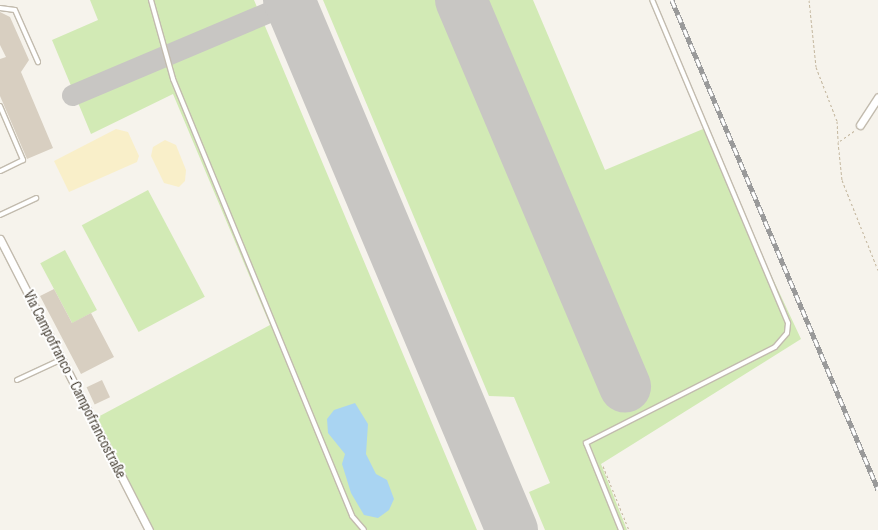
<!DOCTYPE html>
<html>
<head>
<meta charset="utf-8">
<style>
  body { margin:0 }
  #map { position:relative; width:878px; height:530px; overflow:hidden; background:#f6f3ec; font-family:"Sofia Sans Condensed",sans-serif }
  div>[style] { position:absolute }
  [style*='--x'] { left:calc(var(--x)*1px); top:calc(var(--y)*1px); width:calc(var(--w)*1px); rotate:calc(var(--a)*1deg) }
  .green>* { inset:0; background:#d2eab5; transform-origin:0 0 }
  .sand>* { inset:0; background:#f9efc9 }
  .water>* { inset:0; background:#a9d4f2 }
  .taxiway>* { height:21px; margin:-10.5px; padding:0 10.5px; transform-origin:10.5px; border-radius:10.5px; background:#c8c6c3 }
  .runway>* { height:52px; margin:-26px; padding:0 26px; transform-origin:26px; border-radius:26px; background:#c8c6c3 }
  .building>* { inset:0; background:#d8cfc1; transform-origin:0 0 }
  .path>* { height:1px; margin-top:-0.5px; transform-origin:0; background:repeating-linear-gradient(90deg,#c4b79f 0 2.5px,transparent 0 5px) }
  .roads { filter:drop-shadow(1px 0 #c2bbae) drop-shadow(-1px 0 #c2bbae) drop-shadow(0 1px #c2bbae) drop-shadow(0 -1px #c2bbae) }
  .service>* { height:4px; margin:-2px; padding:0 2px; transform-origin:2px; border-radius:2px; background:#fff }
  .minor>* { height:7px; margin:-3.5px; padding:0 3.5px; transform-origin:3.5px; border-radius:3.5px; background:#fff }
  .rail>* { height:4.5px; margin-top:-2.25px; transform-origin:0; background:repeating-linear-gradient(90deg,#fff 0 8px,#9a9a9a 0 16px); box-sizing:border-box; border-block:1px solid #9a9a9a }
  span { translate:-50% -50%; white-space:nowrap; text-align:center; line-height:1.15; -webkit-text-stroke:4px #fff; paint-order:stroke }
  .street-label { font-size:16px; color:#4b4439 }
</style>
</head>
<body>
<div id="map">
  <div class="green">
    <i style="clip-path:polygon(90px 0,254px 0,477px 530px,153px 530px,96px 418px,270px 325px,173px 94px,91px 134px,52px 40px,98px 20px)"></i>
    <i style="clip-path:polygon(323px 0,533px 0,605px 170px,703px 129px,801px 339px,601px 464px,627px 530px,545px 530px,529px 492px,550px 483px,514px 397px,489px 396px)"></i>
    <i style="left:148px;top:190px;width:121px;height:75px;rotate:62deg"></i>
    <i style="left:65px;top:250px;width:68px;height:28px;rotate:62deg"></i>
  </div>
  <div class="sand">
    <i style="clip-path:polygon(116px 129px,128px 132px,139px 156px,137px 162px,69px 192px,54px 161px)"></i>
    <i style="clip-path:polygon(165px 140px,176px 145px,186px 170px,185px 181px,179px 187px,164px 183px,151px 156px,153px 147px)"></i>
  </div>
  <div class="water">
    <i style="clip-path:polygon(355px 403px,368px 424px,366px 454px,376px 474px,387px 480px,394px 499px,389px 510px,378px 518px,364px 515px,351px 493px,342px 464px,345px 454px,328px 433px,327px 419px,334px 410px)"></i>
  </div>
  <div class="taxiway">
    <i style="--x:72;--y:95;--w:237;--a:-22.9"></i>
  </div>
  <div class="runway">
    <i style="--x:289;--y:0;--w:575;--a:67.18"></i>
    <i style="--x:461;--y:0;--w:420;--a:67"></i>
  </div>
  <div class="building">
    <i style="clip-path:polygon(0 12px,10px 17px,29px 60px,21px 72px,53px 148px,27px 159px,0 96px,0 59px,6px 57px,0 45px)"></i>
    <i style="clip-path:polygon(54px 289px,72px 323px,91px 313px,114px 357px,81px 374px,40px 296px)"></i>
    <i style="left:102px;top:380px;width:19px;height:17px;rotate:65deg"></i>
  </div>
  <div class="path">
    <i style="--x:809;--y:0;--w:67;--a:84"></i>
    <i style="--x:816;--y:67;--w:58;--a:68.7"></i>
    <i style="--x:837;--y:121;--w:21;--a:87"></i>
    <i style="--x:854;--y:131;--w:19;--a:145"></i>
    <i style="--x:838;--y:142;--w:38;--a:84"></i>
    <i style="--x:842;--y:180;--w:97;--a:68.2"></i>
    <i style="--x:603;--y:466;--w:69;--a:67.9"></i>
  </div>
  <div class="roads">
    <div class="service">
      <i style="--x:151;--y:0;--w:82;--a:74.4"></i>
      <i style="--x:173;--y:79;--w:472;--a:67.7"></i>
      <i style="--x:352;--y:516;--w:18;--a:49"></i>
      <i style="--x:0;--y:8;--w:15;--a:8"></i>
      <i style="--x:15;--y:10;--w:57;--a:66.1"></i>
      <i style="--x:0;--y:106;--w:59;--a:66.9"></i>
      <i style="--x:23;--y:160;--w:25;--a:154"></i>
      <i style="--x:0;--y:215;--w:40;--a:-25"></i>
      <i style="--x:17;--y:380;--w:47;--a:-24.9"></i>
      <i style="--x:621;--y:530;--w:94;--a:-111.9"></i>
      <i style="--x:586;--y:443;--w:212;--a:-26.9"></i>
      <i style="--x:775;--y:347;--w:18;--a:-49"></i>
      <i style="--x:787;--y:333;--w:10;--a:-84"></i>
      <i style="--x:788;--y:323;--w:350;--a:-112.8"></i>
    </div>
    <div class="minor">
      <i style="--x:860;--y:125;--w:33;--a:-57"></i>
      <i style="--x:0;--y:239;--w:327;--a:62.9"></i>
    </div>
  </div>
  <div class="rail">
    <i style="--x:672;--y:0;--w:531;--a:67.16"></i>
  </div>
  <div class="street-label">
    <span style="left:74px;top:385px;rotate:63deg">Via Campofranco - Campofrancostraße</span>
  </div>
</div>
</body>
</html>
